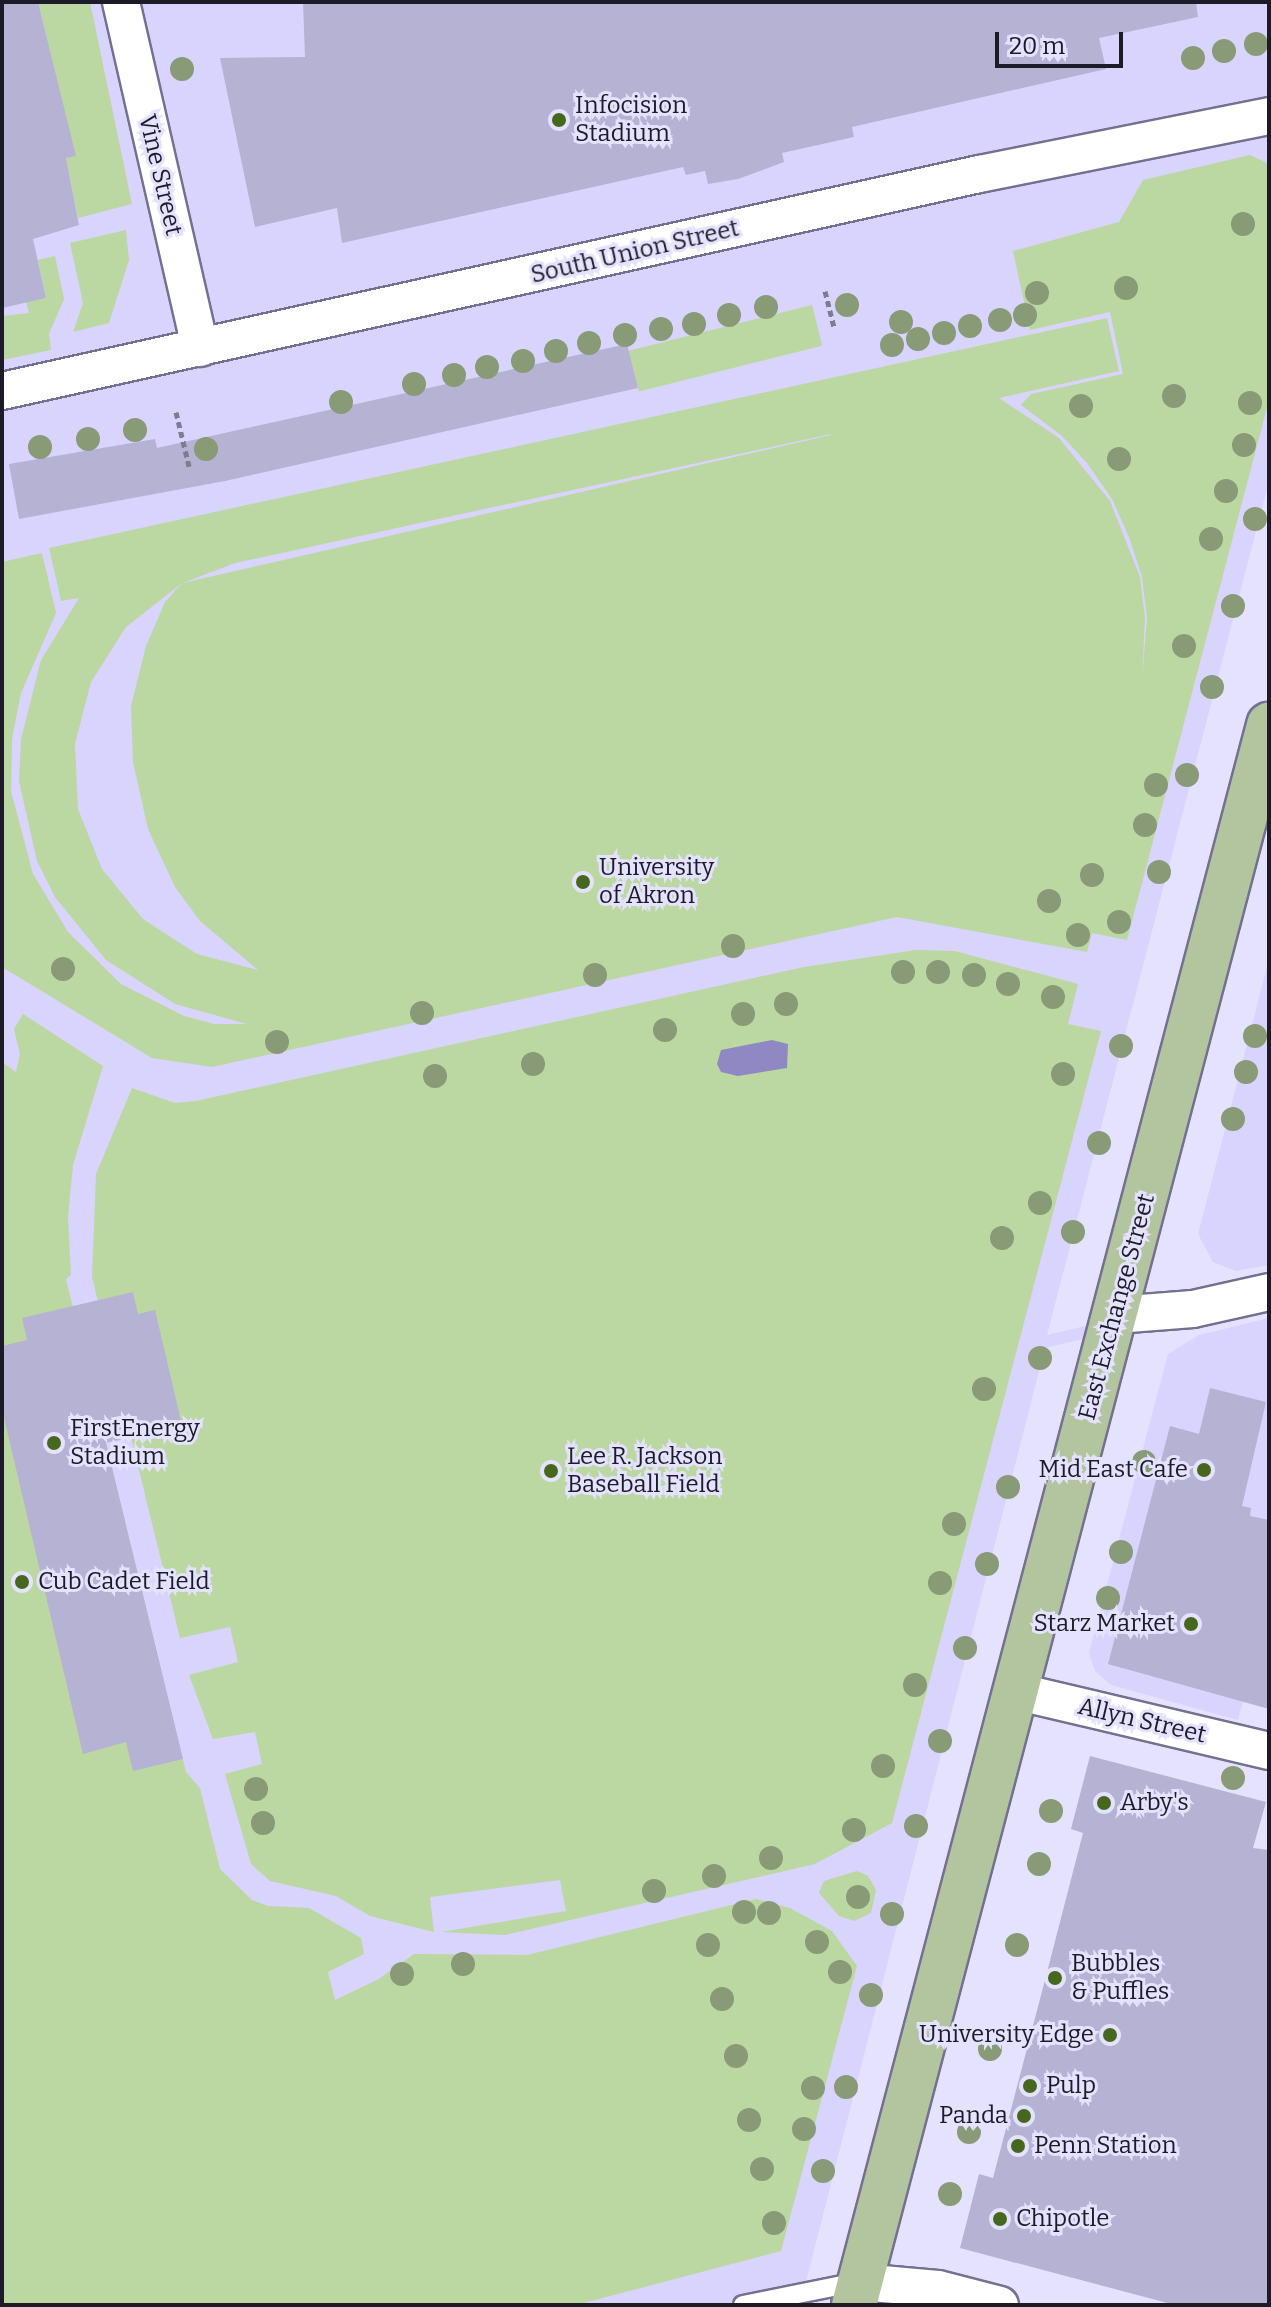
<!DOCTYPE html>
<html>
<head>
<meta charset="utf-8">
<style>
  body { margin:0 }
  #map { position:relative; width:1271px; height:2307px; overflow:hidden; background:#e4e2fe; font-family:Bitter,serif }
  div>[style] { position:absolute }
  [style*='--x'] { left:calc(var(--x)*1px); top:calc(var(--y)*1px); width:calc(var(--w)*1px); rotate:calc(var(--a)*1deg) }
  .built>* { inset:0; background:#d8d4fe }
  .green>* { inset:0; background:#bbd7a2; transform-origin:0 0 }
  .water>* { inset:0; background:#8f88c3 }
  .building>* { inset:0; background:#b5b2d4 }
  .path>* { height:5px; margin-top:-2.5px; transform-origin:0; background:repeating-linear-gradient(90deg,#7e7c90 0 6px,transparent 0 10px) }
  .roads { filter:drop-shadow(2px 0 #747190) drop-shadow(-2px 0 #747190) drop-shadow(0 2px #747190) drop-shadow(0 -2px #747190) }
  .service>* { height:18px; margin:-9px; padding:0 9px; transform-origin:9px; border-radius:9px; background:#fff }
  .minor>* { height:36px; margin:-18px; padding:0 18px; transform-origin:18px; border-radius:18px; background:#fff }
  .primary>* { height:44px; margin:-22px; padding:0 22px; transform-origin:22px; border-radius:22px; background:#b2c59f }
  .trees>* { width:24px; height:24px; margin:-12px; border-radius:50%; background:#889a76 }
  .dots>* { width:22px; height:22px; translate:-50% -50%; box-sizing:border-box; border:4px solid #e4e2fe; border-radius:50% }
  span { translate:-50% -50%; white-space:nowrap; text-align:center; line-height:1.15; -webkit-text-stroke:6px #e4e2fe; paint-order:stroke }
  .poi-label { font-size:24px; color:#1c1b27 }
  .left { translate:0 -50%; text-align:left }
  .right { translate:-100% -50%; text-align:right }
  .street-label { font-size:24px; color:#1c1b27 }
  .frame { position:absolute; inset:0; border:4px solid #1c1b27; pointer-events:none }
  .scale { position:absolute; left:995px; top:32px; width:128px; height:36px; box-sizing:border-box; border:4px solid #1c1b27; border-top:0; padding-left:10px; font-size:24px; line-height:28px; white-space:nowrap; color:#1c1b27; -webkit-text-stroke:6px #e4e2fe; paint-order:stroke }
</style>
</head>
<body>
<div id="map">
  <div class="built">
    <i style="clip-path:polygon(2px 2px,1269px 2px,1269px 481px,1047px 1335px,1269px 1283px,1269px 1294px,1045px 1348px,800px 2305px,2px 2305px)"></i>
    <i style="clip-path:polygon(1269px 959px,1269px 1265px,1236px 1271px,1213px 1262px,1198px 1234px)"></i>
    <i style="clip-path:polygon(1269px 1318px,1269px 1647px,1259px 1645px,1238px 1720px,1111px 1685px,1095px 1671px,1089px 1653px,1168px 1354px,1199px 1335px)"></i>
  </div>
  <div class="green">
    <i style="clip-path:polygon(38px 2px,90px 2px,132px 204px,78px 218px,66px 158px,75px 155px)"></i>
    <i style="clip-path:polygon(evenodd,1250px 155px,1269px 164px,1269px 400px,1127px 940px,1092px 933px,1087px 952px,897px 917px,212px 1067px,152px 1058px,2px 967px,2px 562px,42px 553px,56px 613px,21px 693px,12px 739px,11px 791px,33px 874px,68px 932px,121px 984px,184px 1016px,214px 1024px,247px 1024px,175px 1004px,106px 960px,55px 897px,37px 861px,19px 781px,21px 739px,41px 660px,79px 598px,61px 601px,49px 548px,1107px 318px,1119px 371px,999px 398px,1059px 438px,1110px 501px,1140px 577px,1145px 618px,1142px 679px,1147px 618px,1142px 577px,1129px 537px,1112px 499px,1087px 463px,1061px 435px,1021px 405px,1031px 394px,1123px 374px,1110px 312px,1030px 330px,1013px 251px,1119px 222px,1143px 180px,1250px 155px,831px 434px,831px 435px,183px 583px,235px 563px,831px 434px,1250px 155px,182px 583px,165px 602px,146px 646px,131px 706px,133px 762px,148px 829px,175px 887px,200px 921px,258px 970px,197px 954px,143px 919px,102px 869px,78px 809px,75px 744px,91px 682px,126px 627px,182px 583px)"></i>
    <i style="clip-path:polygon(126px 230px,129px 260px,109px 323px,73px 332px,83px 303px,70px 243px)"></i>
    <i style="clip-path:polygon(55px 256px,64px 299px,49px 334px,51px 350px,2px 360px,2px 316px,29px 313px,26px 302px,46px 298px,38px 260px)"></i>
    <i style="left:812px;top:305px;width:42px;height:189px;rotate:76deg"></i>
    <i style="clip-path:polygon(916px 950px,955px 951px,1078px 984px,1068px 1024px,1101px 1031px,892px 1823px,815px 1864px,505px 1935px,441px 1932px,566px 1911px,560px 1880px,430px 1897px,434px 1932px,370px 1916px,336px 1896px,270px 1881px,251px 1864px,225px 1774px,262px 1764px,255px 1732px,213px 1739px,189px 1675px,238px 1662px,230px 1627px,180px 1638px,92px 1277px,96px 1174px,132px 1088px,175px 1103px,196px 1101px,804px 967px)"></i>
    <i style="clip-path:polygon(23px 1014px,103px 1066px,73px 1165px,68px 1217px,71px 1275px,66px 1279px,186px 1772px,200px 1788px,220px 1869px,252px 1900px,268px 1906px,309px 1908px,361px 1938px,364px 1954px,328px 1972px,335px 2000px,379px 1979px,414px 1954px,527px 1955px,756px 1899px,790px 1908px,832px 1931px,857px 1966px,781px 2251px,576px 2305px,2px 2305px,2px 1062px,16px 1072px,20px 1054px,14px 1029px)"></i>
    <i style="clip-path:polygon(857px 1871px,868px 1876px,876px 1890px,871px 1913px,854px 1921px,839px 1916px,819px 1893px,824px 1881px)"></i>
  </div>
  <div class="water">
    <i style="clip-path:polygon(772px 1040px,788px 1044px,787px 1068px,738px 1076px,721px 1072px,717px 1064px,721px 1050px)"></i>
  </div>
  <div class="building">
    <i style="clip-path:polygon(2px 2px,38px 2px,76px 156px,66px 158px,79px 225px,33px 239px,46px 298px,2px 308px)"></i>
    <i style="clip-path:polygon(303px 2px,1196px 2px,1198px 17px,1099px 38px,1106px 69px,852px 127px,854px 137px,782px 153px,784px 162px,738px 179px,708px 184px,705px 171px,686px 175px,683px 167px,342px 243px,337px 208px,255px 227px,220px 58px,305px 57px)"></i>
    <i style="clip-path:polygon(627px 344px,638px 388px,225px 481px,19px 519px,9px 464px,155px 439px,157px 448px)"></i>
    <i style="clip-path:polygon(133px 1292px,138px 1314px,155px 1310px,182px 1425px,106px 1443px,183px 1759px,133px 1771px,126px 1742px,83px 1754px,2px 1409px,2px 1346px,27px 1340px,22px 1318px)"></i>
    <i style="clip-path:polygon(1210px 1388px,1266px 1402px,1242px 1506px,1251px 1508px,1250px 1516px,1269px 1520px,1269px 1709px,1108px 1664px,1170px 1426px,1199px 1434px)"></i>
    <i style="clip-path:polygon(1090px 1756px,1266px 1802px,1253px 1848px,1269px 1850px,1269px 2305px,1175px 2305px,960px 2248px,979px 2174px,993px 2178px,1045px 1980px,1083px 1833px,1071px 1829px)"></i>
  </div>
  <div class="path">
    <i style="--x:825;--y:291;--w:38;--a:76"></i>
    <i style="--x:176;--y:412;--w:56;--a:76.5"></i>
  </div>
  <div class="roads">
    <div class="service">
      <i style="--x:743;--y:2305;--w:116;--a:-11.4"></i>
    </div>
    <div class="minor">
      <i style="--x:121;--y:2;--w:355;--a:77.1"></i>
      <i style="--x:2;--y:391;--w:1001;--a:-12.52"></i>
      <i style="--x:979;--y:174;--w:296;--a:-11.3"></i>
      <i style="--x:1116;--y:1315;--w:77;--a:-4.5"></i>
      <i style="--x:1193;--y:1309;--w:78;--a:-12.6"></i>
      <i style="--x:1015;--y:1691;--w:261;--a:13.3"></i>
      <i style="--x:860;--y:2282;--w:78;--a:5.1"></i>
      <i style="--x:938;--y:2289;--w:64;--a:14.5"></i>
    </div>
    <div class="primary">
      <i style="--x:854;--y:2305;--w:1634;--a:-75.28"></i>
    </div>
  </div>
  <div class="trees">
    <i style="left:1256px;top:44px"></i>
    <i style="left:1224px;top:51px"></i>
    <i style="left:1193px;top:58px"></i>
    <i style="left:182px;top:69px"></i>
    <i style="left:1243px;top:224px"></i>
    <i style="left:1126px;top:288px"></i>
    <i style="left:1037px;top:293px"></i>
    <i style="left:847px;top:305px"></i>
    <i style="left:766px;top:307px"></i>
    <i style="left:729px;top:315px"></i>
    <i style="left:1025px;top:315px"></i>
    <i style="left:1000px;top:320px"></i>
    <i style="left:901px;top:322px"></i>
    <i style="left:694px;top:324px"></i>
    <i style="left:970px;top:326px"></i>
    <i style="left:661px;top:329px"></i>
    <i style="left:944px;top:333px"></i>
    <i style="left:625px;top:335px"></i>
    <i style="left:918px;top:339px"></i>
    <i style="left:589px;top:343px"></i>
    <i style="left:892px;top:345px"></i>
    <i style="left:556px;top:351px"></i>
    <i style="left:523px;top:361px"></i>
    <i style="left:487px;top:367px"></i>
    <i style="left:454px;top:375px"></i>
    <i style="left:414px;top:384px"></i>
    <i style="left:1174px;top:396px"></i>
    <i style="left:341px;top:402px"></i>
    <i style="left:1250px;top:403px"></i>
    <i style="left:1081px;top:406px"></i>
    <i style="left:135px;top:430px"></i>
    <i style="left:88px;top:439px"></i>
    <i style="left:1244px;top:445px"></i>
    <i style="left:40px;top:447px"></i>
    <i style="left:206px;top:449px"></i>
    <i style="left:1119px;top:459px"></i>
    <i style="left:1226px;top:491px"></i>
    <i style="left:1255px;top:519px"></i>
    <i style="left:1211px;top:539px"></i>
    <i style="left:1233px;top:606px"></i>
    <i style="left:1184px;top:646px"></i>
    <i style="left:1212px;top:687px"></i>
    <i style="left:1187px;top:775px"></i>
    <i style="left:1156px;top:785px"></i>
    <i style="left:1145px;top:825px"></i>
    <i style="left:1159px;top:872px"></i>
    <i style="left:1092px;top:875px"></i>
    <i style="left:1049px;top:901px"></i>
    <i style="left:1119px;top:922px"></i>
    <i style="left:1078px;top:935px"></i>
    <i style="left:733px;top:946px"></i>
    <i style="left:63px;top:969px"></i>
    <i style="left:903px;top:972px"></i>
    <i style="left:938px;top:972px"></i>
    <i style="left:595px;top:975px"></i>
    <i style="left:974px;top:975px"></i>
    <i style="left:1008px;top:984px"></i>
    <i style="left:1053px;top:997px"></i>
    <i style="left:786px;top:1004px"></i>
    <i style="left:422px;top:1013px"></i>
    <i style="left:743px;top:1014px"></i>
    <i style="left:665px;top:1030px"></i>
    <i style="left:1255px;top:1036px"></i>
    <i style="left:277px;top:1042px"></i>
    <i style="left:1121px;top:1046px"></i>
    <i style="left:533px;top:1064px"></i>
    <i style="left:1246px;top:1072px"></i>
    <i style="left:1063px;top:1074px"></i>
    <i style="left:435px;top:1076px"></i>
    <i style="left:1233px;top:1119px"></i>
    <i style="left:1099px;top:1143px"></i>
    <i style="left:1040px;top:1203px"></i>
    <i style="left:1073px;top:1232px"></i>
    <i style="left:1002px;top:1238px"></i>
    <i style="left:1040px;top:1358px"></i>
    <i style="left:984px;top:1389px"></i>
    <i style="left:1144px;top:1462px"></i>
    <i style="left:1008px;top:1487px"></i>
    <i style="left:954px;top:1524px"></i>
    <i style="left:1121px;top:1552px"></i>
    <i style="left:987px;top:1564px"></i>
    <i style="left:940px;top:1583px"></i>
    <i style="left:1108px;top:1598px"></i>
    <i style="left:965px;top:1648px"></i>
    <i style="left:915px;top:1685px"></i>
    <i style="left:940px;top:1741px"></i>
    <i style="left:883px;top:1766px"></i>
    <i style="left:1233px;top:1778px"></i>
    <i style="left:256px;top:1789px"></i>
    <i style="left:1051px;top:1811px"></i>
    <i style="left:263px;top:1823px"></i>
    <i style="left:916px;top:1826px"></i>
    <i style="left:854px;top:1830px"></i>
    <i style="left:771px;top:1858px"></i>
    <i style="left:1039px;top:1864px"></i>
    <i style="left:714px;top:1876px"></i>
    <i style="left:654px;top:1891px"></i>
    <i style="left:858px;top:1897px"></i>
    <i style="left:744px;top:1912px"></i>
    <i style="left:769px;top:1913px"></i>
    <i style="left:892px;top:1914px"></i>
    <i style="left:817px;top:1942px"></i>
    <i style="left:708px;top:1945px"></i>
    <i style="left:1017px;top:1945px"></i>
    <i style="left:463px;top:1964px"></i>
    <i style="left:840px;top:1972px"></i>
    <i style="left:402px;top:1974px"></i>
    <i style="left:871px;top:1995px"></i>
    <i style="left:722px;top:1999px"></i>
    <i style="left:990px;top:2049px"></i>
    <i style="left:736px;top:2056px"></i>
    <i style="left:846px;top:2087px"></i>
    <i style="left:813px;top:2088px"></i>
    <i style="left:749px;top:2120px"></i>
    <i style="left:804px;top:2129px"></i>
    <i style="left:969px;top:2132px"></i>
    <i style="left:762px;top:2169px"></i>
    <i style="left:823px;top:2171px"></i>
    <i style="left:950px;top:2194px"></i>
    <i style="left:774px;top:2223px"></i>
  </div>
  <div class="dots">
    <i style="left:559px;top:120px;background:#45671e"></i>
    <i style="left:583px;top:882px;background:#45671e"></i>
    <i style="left:54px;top:1443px;background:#45671e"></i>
    <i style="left:1204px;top:1470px;background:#45671e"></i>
    <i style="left:551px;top:1471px;background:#45671e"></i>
    <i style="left:22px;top:1582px;background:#45671e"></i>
    <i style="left:1191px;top:1624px;background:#45671e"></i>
    <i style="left:1104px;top:1803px;background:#45671e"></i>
    <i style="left:1055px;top:1978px;background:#45671e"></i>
    <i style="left:1110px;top:2035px;background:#45671e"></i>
    <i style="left:1030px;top:2086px;background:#45671e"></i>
    <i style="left:1024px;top:2116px;background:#45671e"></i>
    <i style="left:1018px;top:2146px;background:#45671e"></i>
    <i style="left:1000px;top:2219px;background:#45671e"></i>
  </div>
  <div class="poi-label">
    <span class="left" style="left:575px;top:120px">Infocision<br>Stadium</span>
    <span class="left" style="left:599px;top:882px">University<br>of Akron</span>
    <span class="left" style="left:70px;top:1443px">FirstEnergy<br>Stadium</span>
    <span class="left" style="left:567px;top:1471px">Lee R. Jackson<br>Baseball Field</span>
    <span class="right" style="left:1188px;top:1470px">Mid East Cafe</span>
    <span class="left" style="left:38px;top:1582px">Cub Cadet Field</span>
    <span class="right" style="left:1175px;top:1624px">Starz Market</span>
    <span class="left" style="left:1120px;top:1803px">Arby's</span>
    <span class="left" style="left:1071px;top:1978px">Bubbles<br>&amp; Puffles</span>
    <span class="right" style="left:1094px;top:2035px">University Edge</span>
    <span class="left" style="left:1046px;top:2086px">Pulp</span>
    <span class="right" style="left:1008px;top:2116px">Panda</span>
    <span class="left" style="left:1034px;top:2146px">Penn Station</span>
    <span class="left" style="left:1016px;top:2219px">Chipotle</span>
  </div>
  <div class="street-label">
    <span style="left:160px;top:175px;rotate:77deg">Vine Street</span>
    <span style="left:635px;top:252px;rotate:-13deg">South Union Street</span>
    <span style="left:1117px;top:1307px;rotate:-75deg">East Exchange Street</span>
    <span style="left:1142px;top:1721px;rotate:13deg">Allyn Street</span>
  </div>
  <div class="frame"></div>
  <div class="scale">20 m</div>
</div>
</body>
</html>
